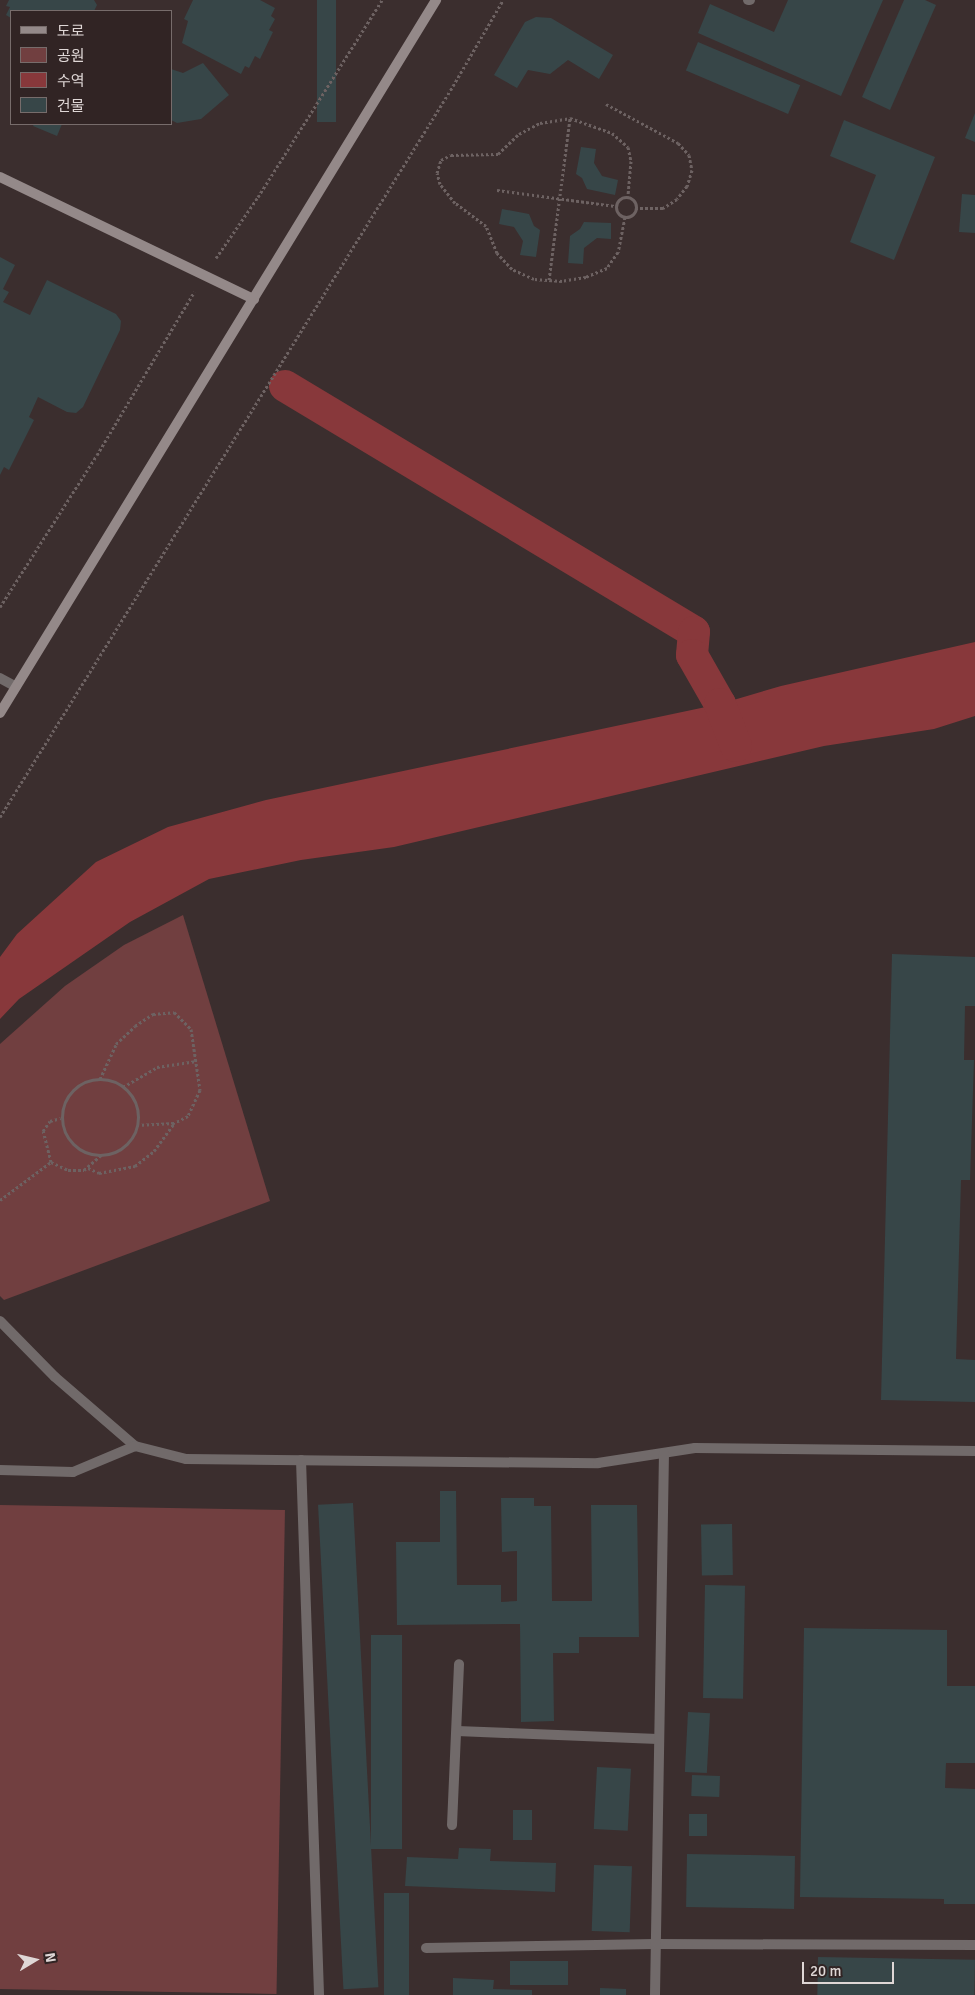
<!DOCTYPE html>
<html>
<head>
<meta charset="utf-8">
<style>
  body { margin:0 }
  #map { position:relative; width:975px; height:1995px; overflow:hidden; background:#3b2e2e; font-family:Signika,"Noto Sans KR",sans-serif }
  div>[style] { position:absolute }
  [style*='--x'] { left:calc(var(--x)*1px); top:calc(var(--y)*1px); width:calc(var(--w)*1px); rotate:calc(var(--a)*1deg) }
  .green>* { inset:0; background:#713f40; transform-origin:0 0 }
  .water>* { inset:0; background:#88383b }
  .canal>* { height:32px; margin:-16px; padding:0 16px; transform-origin:16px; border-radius:16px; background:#88383b }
  .building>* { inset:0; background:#374648; transform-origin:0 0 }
  .path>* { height:3px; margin-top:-1.5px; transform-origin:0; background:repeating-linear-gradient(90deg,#6d6262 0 2.5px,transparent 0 5px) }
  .path>.ring { margin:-1.5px; padding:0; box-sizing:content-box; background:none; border:3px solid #6d6262; border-radius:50% }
  .lane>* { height:10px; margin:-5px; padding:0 5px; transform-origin:5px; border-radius:5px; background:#716a6a }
  .street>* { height:10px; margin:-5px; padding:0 5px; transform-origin:5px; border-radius:5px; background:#716a6a }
  .secondary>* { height:10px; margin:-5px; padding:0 5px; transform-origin:5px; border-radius:5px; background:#948989 }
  span { translate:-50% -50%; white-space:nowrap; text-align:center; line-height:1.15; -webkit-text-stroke:4px #312424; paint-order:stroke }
  .legend { position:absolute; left:10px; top:10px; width:162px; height:115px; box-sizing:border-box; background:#312424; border:1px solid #776c6b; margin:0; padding:6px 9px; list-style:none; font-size:15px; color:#dfd7d6 }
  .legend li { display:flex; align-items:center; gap:10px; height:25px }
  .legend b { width:25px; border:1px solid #776c6b }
  .north { position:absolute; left:10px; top:1935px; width:50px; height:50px; -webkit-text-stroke:4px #312424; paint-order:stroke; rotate:81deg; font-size:14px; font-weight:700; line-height:20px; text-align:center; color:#dfd7d6 }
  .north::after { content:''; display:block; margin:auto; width:18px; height:22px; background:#dfd7d6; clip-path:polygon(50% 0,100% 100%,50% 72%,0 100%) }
  .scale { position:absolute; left:802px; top:1962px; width:92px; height:22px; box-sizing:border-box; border:2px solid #dfd7d6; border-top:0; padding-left:6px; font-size:15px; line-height:18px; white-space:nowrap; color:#dfd7d6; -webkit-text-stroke:4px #312424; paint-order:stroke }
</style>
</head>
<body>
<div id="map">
  <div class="green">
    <i style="clip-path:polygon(183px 915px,270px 1201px,4px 1300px,0 1296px,0 1044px,65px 986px,124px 945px)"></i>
    <i style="left:0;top:1505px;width:285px;height:484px;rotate:1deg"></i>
  </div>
  <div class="water">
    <i style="clip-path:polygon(975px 642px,975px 716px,934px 729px,824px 746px,394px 847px,301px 860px,209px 879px,130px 922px,19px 999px,0 1019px,0 957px,17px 934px,96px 862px,168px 827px,266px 800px,720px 704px,781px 686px)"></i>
  </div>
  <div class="canal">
    <i style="--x:285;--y:386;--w:477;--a:31"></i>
    <i style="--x:694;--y:632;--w:23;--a:95"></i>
    <i style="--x:692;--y:655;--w:56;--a:60.3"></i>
    <i style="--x:720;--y:704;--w:45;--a:69.1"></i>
  </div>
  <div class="building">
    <i style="clip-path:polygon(9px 0,94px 0,97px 5px,94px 11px,11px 11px,11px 18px,6px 15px,10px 7px,6px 6px)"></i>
    <i style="clip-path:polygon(193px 0,260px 0,275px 8px,271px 16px,275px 19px,269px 30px,273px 32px,260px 59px,255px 56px,249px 68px,245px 66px,241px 74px,182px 43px,188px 21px,184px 19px)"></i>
    <i style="left:317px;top:0;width:19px;height:122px"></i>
    <i style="clip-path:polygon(788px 0,883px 0,841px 96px,698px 33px,710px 4px,774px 32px)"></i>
    <i style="clip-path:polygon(904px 0,925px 0,936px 5px,890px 110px,862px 97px)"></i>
    <i style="clip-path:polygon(536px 17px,551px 18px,613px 55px,599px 79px,568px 60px,550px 74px,528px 70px,517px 88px,494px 75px,525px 22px)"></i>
    <i style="left:698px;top:42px;width:111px;height:31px;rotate:23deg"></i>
    <i style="clip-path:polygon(203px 63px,229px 95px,201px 119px,177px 123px,171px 120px,171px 69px,183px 73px)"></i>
    <i style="clip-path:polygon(975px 113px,975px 142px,965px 138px)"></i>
    <i style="clip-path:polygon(844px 120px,935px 157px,894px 260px,850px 242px,876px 175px,830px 156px)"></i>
    <i style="clip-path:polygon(34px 124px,62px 124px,57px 136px,33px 126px)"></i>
    <i style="clip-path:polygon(581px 147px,596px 149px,594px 163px,602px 176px,618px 180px,615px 195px,587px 189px,582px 178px,576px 174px)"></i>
    <i style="clip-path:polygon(962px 194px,975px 195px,975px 233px,959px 232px)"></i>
    <i style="clip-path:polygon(502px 209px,529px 214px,534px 226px,540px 230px,536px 257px,520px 255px,523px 241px,514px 227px,499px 224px)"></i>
    <i style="clip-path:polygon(584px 222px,611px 223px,611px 239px,597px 238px,584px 248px,583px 264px,568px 263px,570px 236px,580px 229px)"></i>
    <i style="clip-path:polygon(0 257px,15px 265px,3px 289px,9px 292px,3px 302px,30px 315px,47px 280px,116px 314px,121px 321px,120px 330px,83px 407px,76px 413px,67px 412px,38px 397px,29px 417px,34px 420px,9px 470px,4px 467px,0 475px)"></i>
    <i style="clip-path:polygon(892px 954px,975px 957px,975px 1006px,965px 1006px,964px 1060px,974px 1060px,970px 1180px,961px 1180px,956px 1359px,975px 1360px,975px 1402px,881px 1400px)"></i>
    <i style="clip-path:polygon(440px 1491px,456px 1491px,457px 1585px,501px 1585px,501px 1602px,517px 1601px,517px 1551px,502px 1552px,501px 1498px,534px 1498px,534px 1506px,551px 1506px,552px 1601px,592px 1601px,591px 1505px,637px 1505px,639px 1637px,579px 1637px,579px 1653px,553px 1653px,554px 1721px,521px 1722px,520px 1624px,397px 1625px,396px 1542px,440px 1542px)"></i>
    <i style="left:353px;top:1503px;width:485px;height:35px;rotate:87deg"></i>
    <i style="left:732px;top:1524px;width:51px;height:31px;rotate:89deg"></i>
    <i style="left:705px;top:1585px;width:40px;height:113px;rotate:1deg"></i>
    <i style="clip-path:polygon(804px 1628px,947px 1630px,947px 1686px,975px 1686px,975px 1763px,946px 1763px,945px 1788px,975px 1789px,975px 1904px,944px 1904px,944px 1899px,800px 1897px)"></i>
    <i style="left:371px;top:1635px;width:31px;height:214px"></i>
    <i style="left:688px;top:1712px;width:22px;height:60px;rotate:3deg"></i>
    <i style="left:597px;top:1767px;width:34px;height:62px;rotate:3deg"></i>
    <i style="left:692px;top:1775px;width:28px;height:21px;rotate:2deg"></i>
    <i style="left:513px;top:1810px;width:19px;height:30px"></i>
    <i style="left:689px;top:1814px;width:18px;height:22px"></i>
    <i style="clip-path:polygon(459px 1848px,491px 1849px,490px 1861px,556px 1863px,555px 1892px,405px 1886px,407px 1857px,458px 1859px)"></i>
    <i style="left:687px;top:1854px;width:108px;height:53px;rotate:1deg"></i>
    <i style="left:594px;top:1865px;width:38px;height:66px;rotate:2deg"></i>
    <i style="left:384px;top:1893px;width:25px;height:102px"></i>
    <i style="left:818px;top:1957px;width:157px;height:38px;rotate:1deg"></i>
    <i style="left:568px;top:1961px;width:24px;height:58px;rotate:90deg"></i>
    <i style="clip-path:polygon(453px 1978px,494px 1980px,493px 1989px,532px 1990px,532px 1995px,453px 1995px)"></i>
    <i style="clip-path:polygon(600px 1988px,626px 1989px,626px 1995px,600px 1995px)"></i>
  </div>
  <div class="path">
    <i style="--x:606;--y:104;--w:82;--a:28.4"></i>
    <i style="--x:678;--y:143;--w:16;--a:47"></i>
    <i style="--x:689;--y:155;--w:15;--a:79"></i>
    <i style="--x:692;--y:170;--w:17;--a:107"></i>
    <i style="--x:687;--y:186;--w:16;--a:128"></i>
    <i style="--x:677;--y:199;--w:17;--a:147"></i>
    <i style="--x:663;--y:208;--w:26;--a:180"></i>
    <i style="--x:497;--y:190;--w:119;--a:7.7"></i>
    <i class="ring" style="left:616px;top:197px;width:17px;height:17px"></i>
    <i style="--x:625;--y:217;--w:36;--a:101"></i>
    <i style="--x:618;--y:252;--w:19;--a:125"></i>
    <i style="--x:607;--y:268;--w:23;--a:157"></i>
    <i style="--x:586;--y:277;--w:24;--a:171"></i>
    <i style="--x:562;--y:281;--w:28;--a:-176"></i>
    <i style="--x:534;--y:279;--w:24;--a:-156"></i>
    <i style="--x:512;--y:269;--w:22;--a:-133"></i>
    <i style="--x:497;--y:253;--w:29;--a:-112"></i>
    <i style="--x:486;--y:226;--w:39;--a:-143"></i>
    <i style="--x:455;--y:203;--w:24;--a:-128"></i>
    <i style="--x:440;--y:184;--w:11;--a:-105"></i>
    <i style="--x:437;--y:173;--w:14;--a:-73"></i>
    <i style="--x:441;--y:160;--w:11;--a:-27"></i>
    <i style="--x:451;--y:155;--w:47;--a:-1.2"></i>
    <i style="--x:498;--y:154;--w:29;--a:-44"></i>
    <i style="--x:519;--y:134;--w:24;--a:-28"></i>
    <i style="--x:540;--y:123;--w:30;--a:-9"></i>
    <i style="--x:570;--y:118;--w:45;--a:19.7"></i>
    <i style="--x:612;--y:133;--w:21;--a:41"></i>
    <i style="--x:628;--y:147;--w:14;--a:78"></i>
    <i style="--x:631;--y:161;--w:35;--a:95"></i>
    <i style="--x:216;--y:258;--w:74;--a:-55.5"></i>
    <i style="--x:258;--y:197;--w:233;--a:-57.8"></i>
    <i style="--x:549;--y:280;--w:163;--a:-82.6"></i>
    <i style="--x:0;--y:607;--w:180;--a:-57.5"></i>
    <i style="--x:97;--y:455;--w:190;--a:-59.2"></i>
    <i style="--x:0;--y:817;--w:860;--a:-58.21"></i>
    <i style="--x:453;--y:86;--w:99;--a:-59.8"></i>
    <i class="ring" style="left:62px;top:1079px;width:73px;height:73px"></i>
    <i style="--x:100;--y:1079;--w:38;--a:-65"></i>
    <i style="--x:116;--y:1044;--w:26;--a:-43"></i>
    <i style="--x:135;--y:1026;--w:22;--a:-34"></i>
    <i style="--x:153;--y:1014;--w:21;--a:-5"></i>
    <i style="--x:174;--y:1012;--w:24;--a:45"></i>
    <i style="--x:191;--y:1029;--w:62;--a:81.6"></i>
    <i style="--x:200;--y:1090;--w:29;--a:115"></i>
    <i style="--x:188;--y:1116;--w:16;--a:153"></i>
    <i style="--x:174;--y:1123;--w:37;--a:177"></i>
    <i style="--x:123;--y:1087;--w:39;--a:-30"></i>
    <i style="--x:157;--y:1067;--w:40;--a:-8.5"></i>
    <i style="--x:51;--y:1162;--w:19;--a:25"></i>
    <i style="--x:68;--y:1170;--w:16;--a:0"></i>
    <i style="--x:84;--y:1170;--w:23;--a:-41"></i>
    <i style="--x:88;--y:1168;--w:12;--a:24"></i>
    <i style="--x:99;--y:1173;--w:37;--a:-11"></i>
    <i style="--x:135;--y:1166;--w:24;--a:-38"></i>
    <i style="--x:154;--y:1151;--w:34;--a:-54"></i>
    <i style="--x:0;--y:1200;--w:64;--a:-36.7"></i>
    <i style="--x:51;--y:1162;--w:32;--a:-104"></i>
    <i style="--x:43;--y:1131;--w:12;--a:-55"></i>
    <i style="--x:50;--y:1121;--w:11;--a:-15"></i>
  </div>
  <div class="lane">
    <i style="--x:748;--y:0;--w:2;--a:0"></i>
    <i style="--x:301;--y:1460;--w:535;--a:88.07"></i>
    <i style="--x:457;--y:1731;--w:201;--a:2.3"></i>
    <i style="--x:452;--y:1825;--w:161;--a:-87.5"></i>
    <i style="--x:426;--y:1948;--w:229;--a:-1"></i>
  </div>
  <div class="street">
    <i style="--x:0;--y:678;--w:18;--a:29"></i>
    <i style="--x:0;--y:1321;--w:78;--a:45.5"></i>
    <i style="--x:55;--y:1377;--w:106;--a:40.8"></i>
    <i style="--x:135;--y:1446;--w:53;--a:14.3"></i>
    <i style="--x:186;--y:1459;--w:412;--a:0.6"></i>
    <i style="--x:598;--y:1463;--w:98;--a:-8.8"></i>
    <i style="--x:695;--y:1448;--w:280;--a:0.6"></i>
    <i style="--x:0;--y:1470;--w:73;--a:1.6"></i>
    <i style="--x:73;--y:1472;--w:67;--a:-22.8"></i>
    <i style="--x:655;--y:1944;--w:320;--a:0.2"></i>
    <i style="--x:655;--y:1995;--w:542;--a:-89.05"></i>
  </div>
  <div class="secondary">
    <i style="--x:0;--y:177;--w:282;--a:25.7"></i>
    <i style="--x:0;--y:713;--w:836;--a:-58.55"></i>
  </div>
  <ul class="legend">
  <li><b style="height:6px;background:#948989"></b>도로</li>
  <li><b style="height:14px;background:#713f40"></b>공원</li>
  <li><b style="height:14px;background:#88383b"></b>수역</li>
  <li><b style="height:14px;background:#374648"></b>건물</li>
  </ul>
  <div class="north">N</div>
  <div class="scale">20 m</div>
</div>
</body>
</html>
